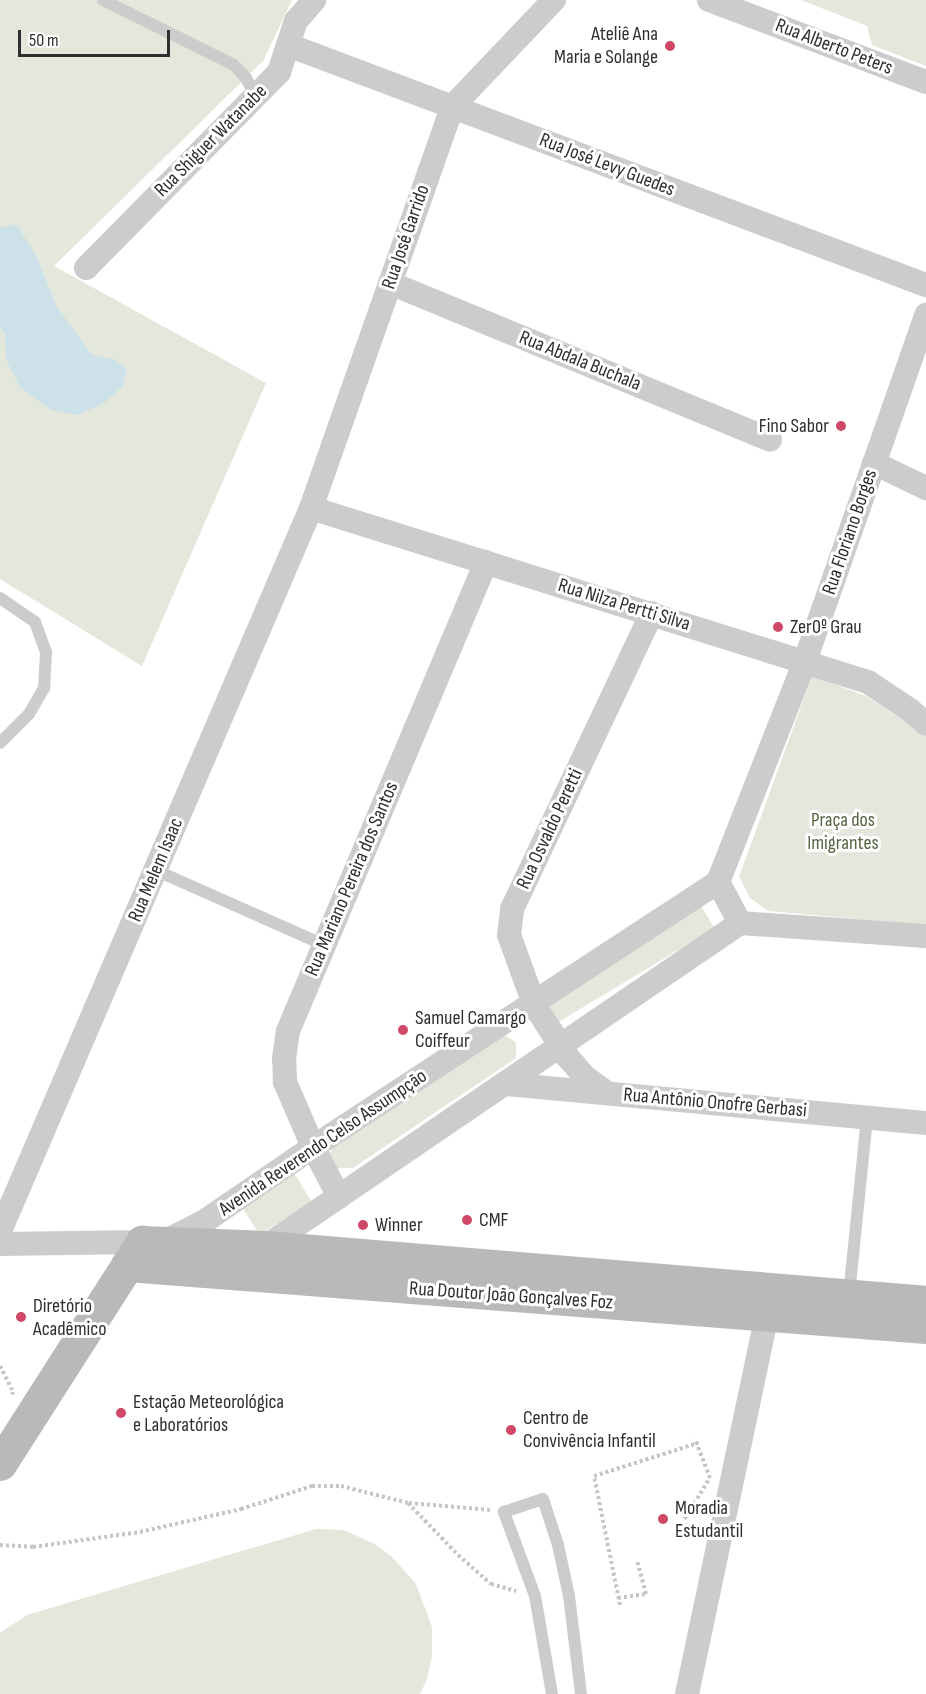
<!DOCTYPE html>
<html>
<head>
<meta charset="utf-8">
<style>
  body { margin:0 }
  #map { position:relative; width:926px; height:1694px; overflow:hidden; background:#fff; font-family:"Sofia Sans Condensed",sans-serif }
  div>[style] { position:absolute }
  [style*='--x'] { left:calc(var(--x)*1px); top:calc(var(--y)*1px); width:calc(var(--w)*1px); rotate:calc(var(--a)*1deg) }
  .green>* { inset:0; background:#e4e7dc; transform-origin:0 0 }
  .water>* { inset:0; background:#cde1e8 }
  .path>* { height:4px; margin-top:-2px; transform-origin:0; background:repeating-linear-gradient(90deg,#c6c6c6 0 3px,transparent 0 6px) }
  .lane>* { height:12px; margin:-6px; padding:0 6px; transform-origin:6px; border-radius:6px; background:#ccc }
  .street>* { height:24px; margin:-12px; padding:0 12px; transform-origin:12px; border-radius:12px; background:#ccc }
  .secondary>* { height:33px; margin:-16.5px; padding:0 16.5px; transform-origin:16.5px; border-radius:16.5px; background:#b9b9b9 }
  .dots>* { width:16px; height:16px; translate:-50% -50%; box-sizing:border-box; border:3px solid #fff; border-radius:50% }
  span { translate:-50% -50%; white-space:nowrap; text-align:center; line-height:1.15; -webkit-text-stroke:6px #fff; paint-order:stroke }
  .poi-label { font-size:20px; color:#2f2f2f }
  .right { translate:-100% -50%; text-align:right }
  .left { translate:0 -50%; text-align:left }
  .street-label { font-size:20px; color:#2f2f2f }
  .park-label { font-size:20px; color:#586542 }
  .scale { position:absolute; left:18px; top:30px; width:152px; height:27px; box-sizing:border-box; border:3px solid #2f2f2f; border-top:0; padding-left:8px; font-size:18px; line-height:21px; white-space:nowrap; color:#2f2f2f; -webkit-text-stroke:4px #fff; paint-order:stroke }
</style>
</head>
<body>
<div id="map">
  <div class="green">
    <i style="clip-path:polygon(0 0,292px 0,263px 61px,54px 266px,266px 383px,142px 666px,0 579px)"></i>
    <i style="clip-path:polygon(801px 0,926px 0,926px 66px,872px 45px,867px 26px)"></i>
    <i style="clip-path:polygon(812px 676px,866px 696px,926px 735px,926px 925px,768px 911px,750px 898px,739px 877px)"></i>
    <i style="left:701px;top:906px;width:26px;height:181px;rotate:59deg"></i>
    <i style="clip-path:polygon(502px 1034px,516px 1042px,516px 1058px,353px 1168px,337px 1168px,328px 1158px,334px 1144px)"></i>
    <i style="left:293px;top:1171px;width:37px;height:62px;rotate:59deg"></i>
    <i style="clip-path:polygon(316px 1529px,343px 1530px,375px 1544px,392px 1557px,416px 1584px,432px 1627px,432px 1657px,427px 1679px,420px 1694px,0 1694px,0 1633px,27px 1615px)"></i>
  </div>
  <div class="water">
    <i style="clip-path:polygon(16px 224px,35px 253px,56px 305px,91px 354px,116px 360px,127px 371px,122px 387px,104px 403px,78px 415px,51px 410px,20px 387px,6px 360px,5px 334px,0 327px,0 228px)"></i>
  </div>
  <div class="path">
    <i style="--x:0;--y:1366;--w:29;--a:63"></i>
    <i style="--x:13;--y:1392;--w:3;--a:108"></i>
    <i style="--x:409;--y:1503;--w:82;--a:4.9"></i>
    <i style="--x:678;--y:1529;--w:60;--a:-57.9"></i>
    <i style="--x:710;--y:1478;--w:42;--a:-111"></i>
    <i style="--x:0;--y:1545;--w:33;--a:3"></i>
    <i style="--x:33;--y:1547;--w:108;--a:-8"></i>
    <i style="--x:140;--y:1532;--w:104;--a:-12.8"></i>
    <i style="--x:241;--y:1509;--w:75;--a:-17.9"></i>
    <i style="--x:312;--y:1486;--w:29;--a:0"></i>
    <i style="--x:341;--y:1486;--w:69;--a:14.2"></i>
    <i style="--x:408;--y:1503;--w:72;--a:46.1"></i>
    <i style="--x:458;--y:1555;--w:44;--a:41.3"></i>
    <i style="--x:491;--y:1584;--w:26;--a:16"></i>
    <i style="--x:618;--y:1598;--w:28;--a:-8"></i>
    <i style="--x:646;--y:1594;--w:34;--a:-105"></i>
    <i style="--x:620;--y:1605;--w:132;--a:-101.4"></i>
    <i style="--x:594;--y:1476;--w:109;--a:-17.6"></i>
  </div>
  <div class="lane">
    <i style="--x:103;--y:0;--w:146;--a:26.4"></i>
    <i style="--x:234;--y:65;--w:18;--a:47"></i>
    <i style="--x:246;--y:78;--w:20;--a:63"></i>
    <i style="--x:0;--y:598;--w:42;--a:34.4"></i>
    <i style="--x:35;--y:622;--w:32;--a:70"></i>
    <i style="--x:46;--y:652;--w:36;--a:93"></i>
    <i style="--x:44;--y:688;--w:30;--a:120"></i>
    <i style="--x:29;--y:714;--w:41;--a:135"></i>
    <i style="--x:155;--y:870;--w:185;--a:23.9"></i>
    <i style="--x:849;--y:1295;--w:179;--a:-84.2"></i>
    <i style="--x:552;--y:1694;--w:99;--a:-99.8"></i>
    <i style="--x:535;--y:1596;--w:90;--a:-110.3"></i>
    <i style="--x:504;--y:1512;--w:41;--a:-18.4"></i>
    <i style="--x:543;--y:1499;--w:48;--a:71.9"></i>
    <i style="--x:558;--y:1545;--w:52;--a:77.8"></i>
    <i style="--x:569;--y:1596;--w:99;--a:83"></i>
  </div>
  <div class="street">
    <i style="--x:709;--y:0;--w:232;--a:20.7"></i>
    <i style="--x:288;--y:45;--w:682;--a:20.62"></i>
    <i style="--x:86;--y:268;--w:275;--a:-45.4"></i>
    <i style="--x:279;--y:72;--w:54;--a:-71.6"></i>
    <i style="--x:296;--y:21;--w:28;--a:-49"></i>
    <i style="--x:390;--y:283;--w:411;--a:22.4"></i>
    <i style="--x:874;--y:463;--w:58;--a:25.7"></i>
    <i style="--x:311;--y:508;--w:584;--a:17.35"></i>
    <i style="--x:868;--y:682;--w:50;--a:33.7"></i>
    <i style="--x:910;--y:710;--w:21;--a:41"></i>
    <i style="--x:718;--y:882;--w:238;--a:-68.5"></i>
    <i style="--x:805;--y:661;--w:367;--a:-70.7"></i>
    <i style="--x:718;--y:882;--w:47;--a:61.8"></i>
    <i style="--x:740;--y:923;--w:186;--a:4"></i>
    <i style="--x:505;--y:1084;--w:423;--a:5.3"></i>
    <i style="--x:607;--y:1093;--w:27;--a:-144"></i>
    <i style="--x:585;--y:1077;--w:28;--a:-131"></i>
    <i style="--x:567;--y:1056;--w:62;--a:-122.4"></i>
    <i style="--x:534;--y:1004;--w:73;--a:-109.9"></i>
    <i style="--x:509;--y:935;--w:26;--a:-83"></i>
    <i style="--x:512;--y:909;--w:327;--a:-64.7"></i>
    <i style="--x:339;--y:1197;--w:56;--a:-117.5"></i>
    <i style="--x:313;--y:1147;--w:71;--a:-113.3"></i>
    <i style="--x:285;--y:1082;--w:23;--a:-92"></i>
    <i style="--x:284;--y:1059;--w:28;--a:-82"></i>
    <i style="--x:288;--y:1031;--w:509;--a:-67.11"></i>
    <i style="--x:0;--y:1231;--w:787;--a:-66.72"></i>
    <i style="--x:311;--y:508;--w:425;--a:-70.6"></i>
    <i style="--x:452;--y:107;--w:148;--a:-46.4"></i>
    <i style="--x:166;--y:1241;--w:44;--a:-27.1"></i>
    <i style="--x:205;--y:1221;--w:131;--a:-34.4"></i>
    <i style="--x:313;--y:1147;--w:484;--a:-33.2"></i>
    <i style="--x:0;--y:1244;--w:142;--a:-0.8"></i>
    <i style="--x:262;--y:1249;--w:579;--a:-34.29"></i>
    <i style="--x:687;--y:1694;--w:402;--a:-78.1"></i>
  </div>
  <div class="secondary">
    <i style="--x:127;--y:1265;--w:801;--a:4.44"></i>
    <i style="--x:0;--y:1464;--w:264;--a:-57.4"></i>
    <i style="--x:142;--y:1242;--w:124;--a:2.3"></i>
    <i style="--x:266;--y:1247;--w:662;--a:4.76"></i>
  </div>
  <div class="dots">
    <i style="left:670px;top:46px;background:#cf4866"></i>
    <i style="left:841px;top:426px;background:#cf4866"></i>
    <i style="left:778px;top:627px;background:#cf4866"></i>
    <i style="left:403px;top:1030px;background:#cf4866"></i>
    <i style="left:467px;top:1220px;background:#cf4866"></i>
    <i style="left:363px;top:1225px;background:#cf4866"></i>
    <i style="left:21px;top:1317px;background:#cf4866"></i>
    <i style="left:121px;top:1413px;background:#cf4866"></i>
    <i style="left:511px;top:1430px;background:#cf4866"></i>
    <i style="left:663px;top:1519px;background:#cf4866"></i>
  </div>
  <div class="poi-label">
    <span class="right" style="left:658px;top:46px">Ateliê Ana<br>Maria e Solange</span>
    <span class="right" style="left:829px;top:426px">Fino Sabor</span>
    <span class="left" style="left:790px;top:627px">Zer0º Grau</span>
    <span class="left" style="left:415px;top:1030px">Samuel Camargo<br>Coiffeur</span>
    <span class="left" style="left:479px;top:1220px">CMF</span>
    <span class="left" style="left:375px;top:1225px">Winner</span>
    <span class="left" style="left:33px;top:1318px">Diretório<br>Acadêmico</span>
    <span class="left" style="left:133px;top:1414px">Estação Meteorológica<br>e Laboratórios</span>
    <span class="left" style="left:523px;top:1430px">Centro de<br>Convivência Infantil</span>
    <span class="left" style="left:675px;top:1520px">Moradia<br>Estudantil</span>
  </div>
  <div class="street-label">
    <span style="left:834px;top:47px;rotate:21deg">Rua Alberto Peters</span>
    <span style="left:211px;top:141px;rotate:-45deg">Rua Shiguer Watanabe</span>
    <span style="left:607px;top:165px;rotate:21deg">Rua José Levy Guedes</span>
    <span style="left:406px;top:237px;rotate:-71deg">Rua José Garrido</span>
    <span style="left:580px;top:361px;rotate:22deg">Rua Abdala Buchala</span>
    <span style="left:850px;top:532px;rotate:-71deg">Rua Floriano Borges</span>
    <span style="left:624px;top:605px;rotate:17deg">Rua Nilza Pertti Silva</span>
    <span style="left:550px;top:829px;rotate:-65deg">Rua Osvaldo Peretti</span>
    <span style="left:156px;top:870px;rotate:-67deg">Rua Melem Isaac</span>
    <span style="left:352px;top:879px;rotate:-67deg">Rua Mariano Pereira dos Santos</span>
    <span style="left:715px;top:1103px;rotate:5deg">Rua Antônio Onofre Gerbasi</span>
    <span style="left:323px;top:1143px;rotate:-34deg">Avenida Reverendo Celso Assumpção</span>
    <span style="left:511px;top:1296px;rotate:4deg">Rua Doutor João Gonçalves Foz</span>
  </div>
  <div class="park-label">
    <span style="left:843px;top:832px">Praça dos<br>Imigrantes</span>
  </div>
  <div class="scale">50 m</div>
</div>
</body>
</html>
